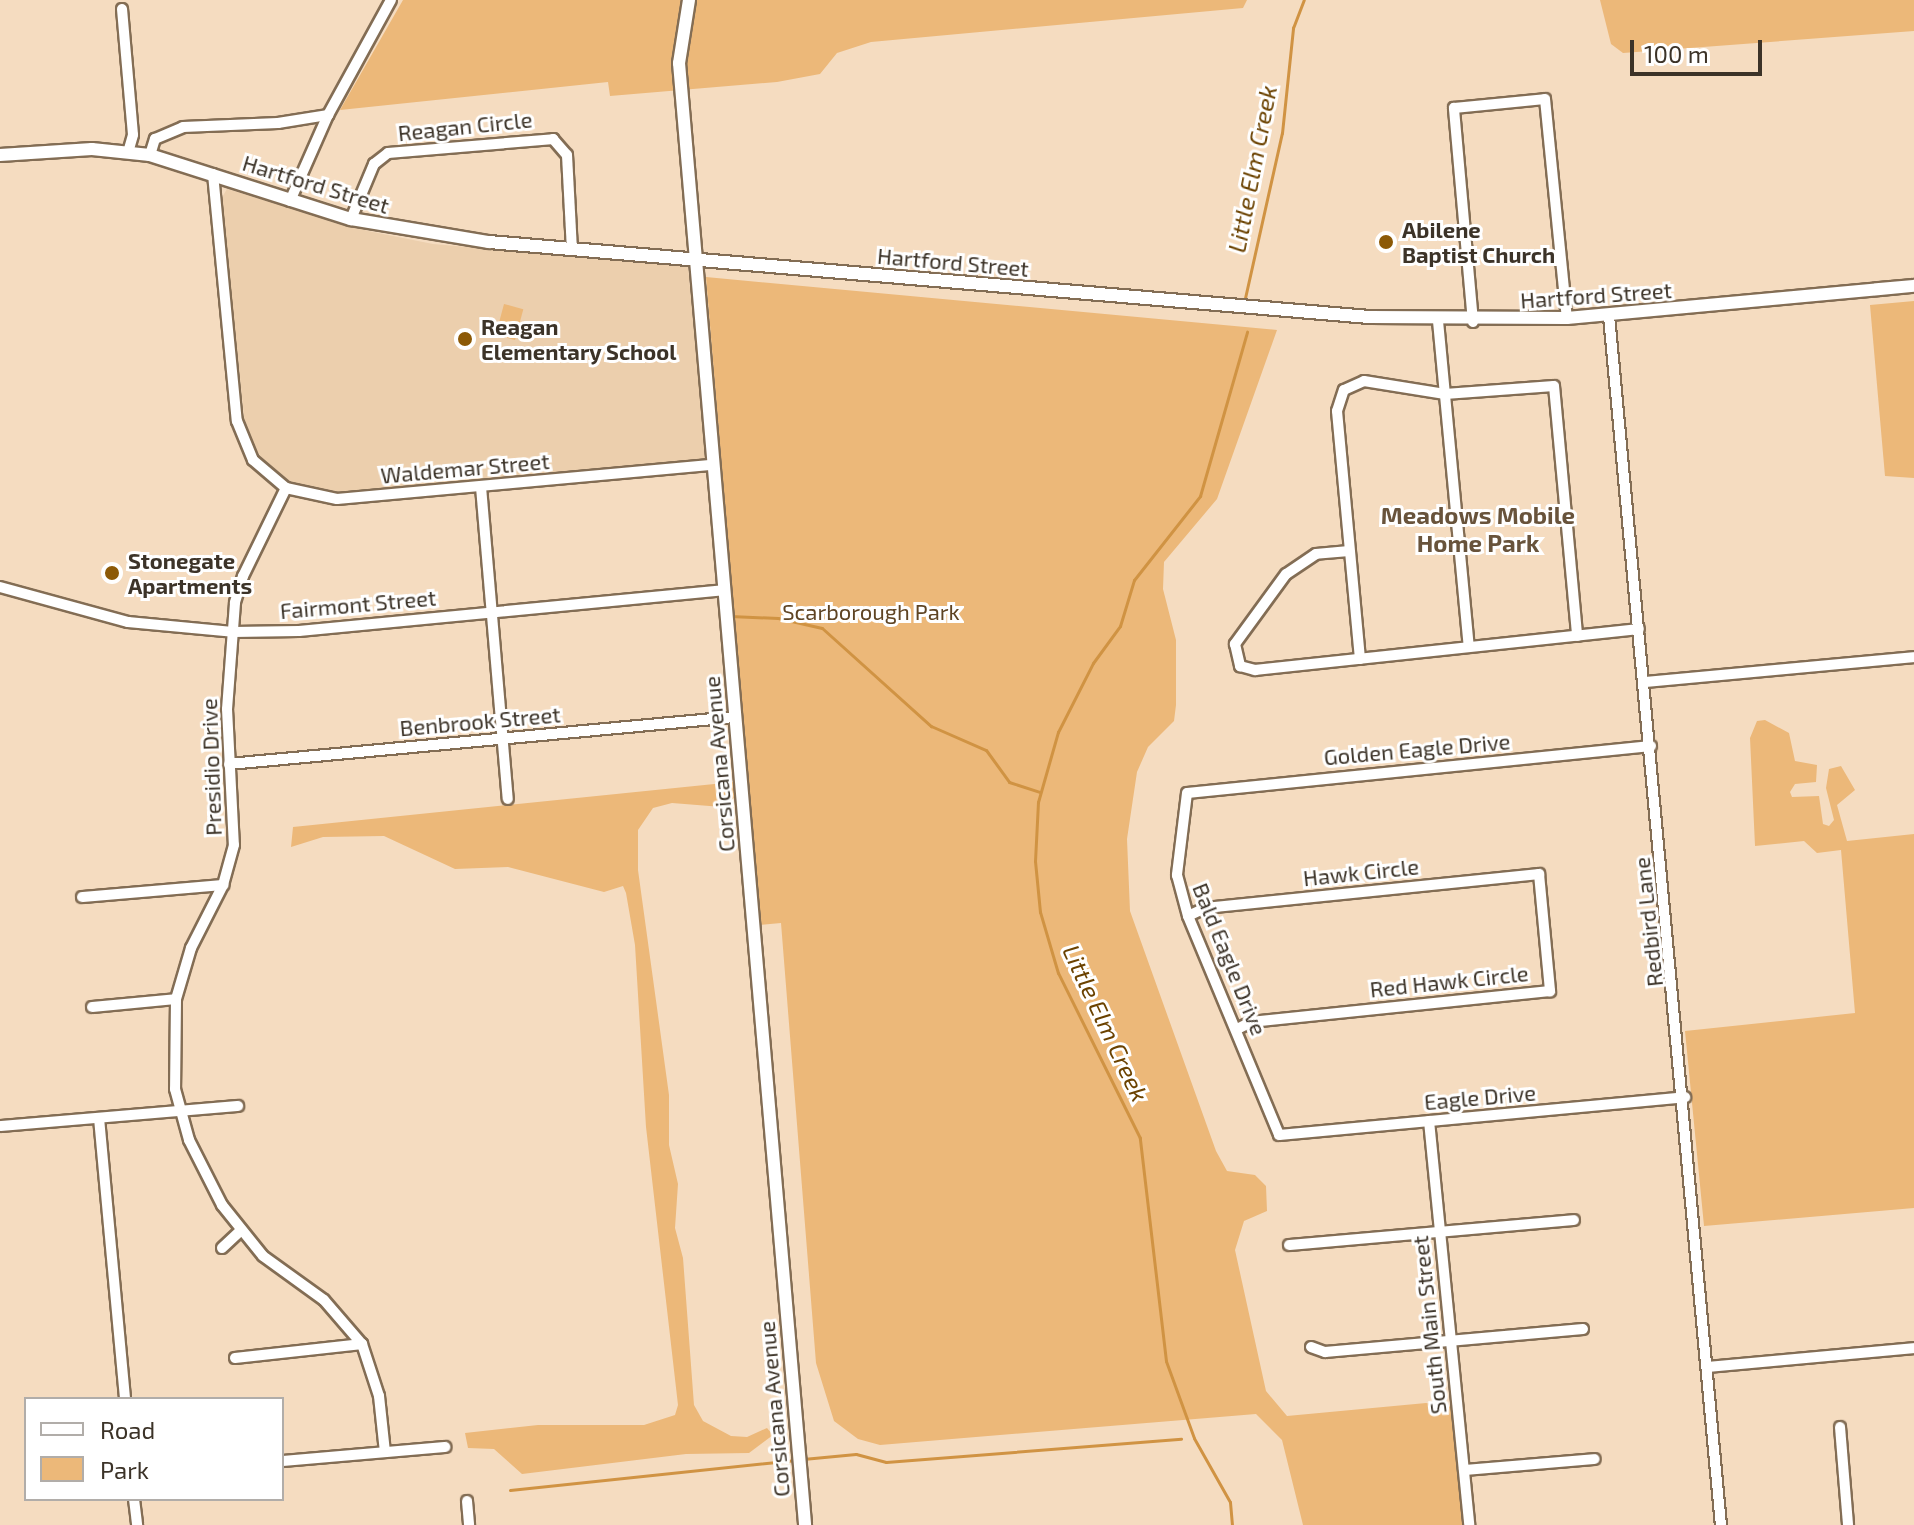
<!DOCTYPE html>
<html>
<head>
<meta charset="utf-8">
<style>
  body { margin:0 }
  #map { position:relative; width:1914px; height:1525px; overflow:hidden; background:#f5dcc0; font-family:"Exo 2",sans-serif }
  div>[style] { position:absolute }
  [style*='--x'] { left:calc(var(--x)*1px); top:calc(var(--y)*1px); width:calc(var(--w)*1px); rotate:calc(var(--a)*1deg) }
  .built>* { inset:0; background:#eccfad }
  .green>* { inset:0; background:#ecb879; transform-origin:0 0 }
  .stream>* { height:3px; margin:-1.5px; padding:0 1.5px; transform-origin:1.5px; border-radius:1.5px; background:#d09343 }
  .roads { filter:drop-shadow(2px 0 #836d54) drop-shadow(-2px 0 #836d54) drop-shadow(0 2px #836d54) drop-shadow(0 -2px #836d54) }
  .minor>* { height:10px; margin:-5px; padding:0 5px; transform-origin:5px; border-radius:5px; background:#fff }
  .tertiary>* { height:12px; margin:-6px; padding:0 6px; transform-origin:6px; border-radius:6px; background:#fff }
  .dots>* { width:22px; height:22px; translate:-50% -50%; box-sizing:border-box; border:4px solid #fff; border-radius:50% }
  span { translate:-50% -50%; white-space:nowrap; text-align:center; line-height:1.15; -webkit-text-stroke:6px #fff; paint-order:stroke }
  .street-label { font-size:22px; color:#3c3328 }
  .poi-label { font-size:22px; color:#3c3328; font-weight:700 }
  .left { translate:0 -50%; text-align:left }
  .park-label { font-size:22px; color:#5f4423 }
  .water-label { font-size:24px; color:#6b4200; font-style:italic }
  .neighbourhood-label { font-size:24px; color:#68533b; font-weight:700 }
  .legend { position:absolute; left:24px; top:1397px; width:260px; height:104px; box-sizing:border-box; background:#fff; border:2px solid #b1ada9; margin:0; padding:10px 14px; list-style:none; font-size:24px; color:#3c3328 }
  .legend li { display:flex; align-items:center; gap:16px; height:40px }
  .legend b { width:40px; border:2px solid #b1ada9 }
  .scale { position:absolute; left:1630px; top:40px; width:132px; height:36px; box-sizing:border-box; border:4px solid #3c3328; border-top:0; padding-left:10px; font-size:24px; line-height:28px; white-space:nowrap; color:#3c3328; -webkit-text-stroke:6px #fff; paint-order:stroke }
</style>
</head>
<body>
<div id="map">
  <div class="built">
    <i style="clip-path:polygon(227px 189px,368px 231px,433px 244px,688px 266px,706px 461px,341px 494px,304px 489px,284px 478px,268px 468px,246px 434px,221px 199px)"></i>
  </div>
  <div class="green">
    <i style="clip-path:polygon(403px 0,1247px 0,1243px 8px,871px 42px,837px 53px,820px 74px,777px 82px,610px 96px,608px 82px,340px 110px)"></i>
    <i style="clip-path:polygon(1600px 0,1914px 0,1914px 31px,1623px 53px,1611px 44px)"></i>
    <i style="clip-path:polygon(706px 277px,1277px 330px,1217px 499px,1164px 562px,1163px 589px,1176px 640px,1176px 705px,1174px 721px,1148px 747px,1137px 772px,1127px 839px,1130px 911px,1216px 1151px,1227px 1171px,1255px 1175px,1266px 1186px,1267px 1211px,1244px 1221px,1235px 1250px,1266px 1391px,1287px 1416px,1426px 1403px,1452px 1407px,1464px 1525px,1303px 1525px,1282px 1440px,1256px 1414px,880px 1445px,858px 1439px,834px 1421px,816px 1363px,781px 923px,760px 925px)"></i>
    <i style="clip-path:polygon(1914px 301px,1914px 478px,1885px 476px,1870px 305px)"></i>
    <i style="left:504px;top:304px;width:20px;height:32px;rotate:15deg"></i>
    <i style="clip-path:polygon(1765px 720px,1789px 733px,1795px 761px,1817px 765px,1816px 782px,1795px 784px,1790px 792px,1792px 797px,1819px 796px,1823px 824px,1829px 826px,1834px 820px,1826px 788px,1829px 769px,1841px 766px,1855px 790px,1837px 805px,1847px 841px,1914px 834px,1914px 1208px,1704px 1226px,1685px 1031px,1855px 1013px,1841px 850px,1817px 853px,1804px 841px,1755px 846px,1750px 738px,1757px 721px)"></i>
    <i style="clip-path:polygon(734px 782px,735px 797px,722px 807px,672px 803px,653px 808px,638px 830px,638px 870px,669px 1095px,669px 1145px,678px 1184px,675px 1228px,683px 1258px,694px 1405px,703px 1421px,731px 1436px,747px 1437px,767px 1428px,773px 1435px,749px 1453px,686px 1454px,522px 1474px,494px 1449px,468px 1448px,465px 1433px,538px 1425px,644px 1425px,675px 1415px,678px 1405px,646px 1127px,635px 945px,626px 893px,623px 886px,604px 892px,508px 867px,455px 869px,384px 836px,323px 837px,291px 847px,293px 827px)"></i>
  </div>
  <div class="stream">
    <i style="--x:1245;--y:298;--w:169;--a:-77.4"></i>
    <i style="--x:1282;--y:133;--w:106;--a:-84"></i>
    <i style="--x:1293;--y:28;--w:30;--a:-69"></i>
    <i style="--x:730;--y:616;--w:48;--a:2.4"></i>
    <i style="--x:778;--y:618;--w:45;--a:12.8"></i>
    <i style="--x:822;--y:628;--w:147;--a:42"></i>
    <i style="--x:931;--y:726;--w:60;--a:23.6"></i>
    <i style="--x:986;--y:750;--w:39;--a:54"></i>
    <i style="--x:1009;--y:782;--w:32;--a:18"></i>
    <i style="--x:803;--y:1459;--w:53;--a:-5.4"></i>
    <i style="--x:856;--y:1454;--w:31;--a:15"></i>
    <i style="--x:886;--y:1462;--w:296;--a:-4.5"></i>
    <i style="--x:510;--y:1490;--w:288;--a:-6"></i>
    <i style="--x:1232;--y:1525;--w:23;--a:-95"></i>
    <i style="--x:1230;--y:1502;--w:73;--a:-119.4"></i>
    <i style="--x:1194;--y:1438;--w:82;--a:-110"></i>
    <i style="--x:1166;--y:1361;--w:225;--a:-96.7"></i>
    <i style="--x:1140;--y:1138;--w:184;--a:-116.4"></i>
    <i style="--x:1058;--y:973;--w:64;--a:-106.4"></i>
    <i style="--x:1040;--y:912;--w:51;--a:-95.6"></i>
    <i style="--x:1035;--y:861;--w:59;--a:-87.1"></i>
    <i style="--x:1038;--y:802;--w:73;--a:-74.1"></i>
    <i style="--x:1058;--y:732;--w:77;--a:-63.1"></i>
    <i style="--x:1093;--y:663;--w:46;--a:-53.9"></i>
    <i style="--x:1120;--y:626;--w:48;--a:-73.1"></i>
    <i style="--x:1134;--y:580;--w:107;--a:-51.8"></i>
    <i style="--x:1200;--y:496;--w:171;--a:-74"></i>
  </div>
  <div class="roads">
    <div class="minor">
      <i style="--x:122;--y:9;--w:126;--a:85"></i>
      <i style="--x:133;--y:135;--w:18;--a:106"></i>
      <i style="--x:150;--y:155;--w:17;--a:-73"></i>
      <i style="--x:155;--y:139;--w:30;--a:-23"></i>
      <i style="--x:183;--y:127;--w:95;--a:-2.4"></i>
      <i style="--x:278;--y:123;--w:51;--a:-9.1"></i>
      <i style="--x:213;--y:174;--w:248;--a:84.5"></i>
      <i style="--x:237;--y:421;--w:42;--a:67.7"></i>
      <i style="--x:253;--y:460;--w:43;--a:40.3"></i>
      <i style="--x:286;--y:488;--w:52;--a:12.2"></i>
      <i style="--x:337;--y:499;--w:377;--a:-5.2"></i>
      <i style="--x:290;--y:201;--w:94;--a:-66.2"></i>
      <i style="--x:328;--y:115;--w:131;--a:-61.3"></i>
      <i style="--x:351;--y:219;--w:60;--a:-67.3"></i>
      <i style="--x:374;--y:164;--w:18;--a:-38"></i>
      <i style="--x:388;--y:153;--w:166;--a:-4.8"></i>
      <i style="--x:553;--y:139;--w:21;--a:49"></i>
      <i style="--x:567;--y:155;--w:95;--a:87"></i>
      <i style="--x:1609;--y:316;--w:1214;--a:84.71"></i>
      <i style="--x:1438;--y:321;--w:327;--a:84.6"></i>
      <i style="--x:1473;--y:322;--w:215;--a:-95.1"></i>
      <i style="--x:1454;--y:108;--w:91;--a:-5.6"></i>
      <i style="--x:1545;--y:99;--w:220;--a:84.3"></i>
      <i style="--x:481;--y:487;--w:313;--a:85.1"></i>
      <i style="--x:286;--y:488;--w:98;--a:116"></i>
      <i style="--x:243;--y:576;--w:28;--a:107"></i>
      <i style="--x:235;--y:603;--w:106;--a:94.3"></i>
      <i style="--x:227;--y:709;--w:136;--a:87.1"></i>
      <i style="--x:234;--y:845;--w:41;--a:105.4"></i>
      <i style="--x:223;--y:885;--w:71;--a:116.9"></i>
      <i style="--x:191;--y:948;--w:53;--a:106.4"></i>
      <i style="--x:176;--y:999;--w:90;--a:90.6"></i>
      <i style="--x:175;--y:1089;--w:53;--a:74.6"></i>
      <i style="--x:189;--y:1140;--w:73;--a:63.1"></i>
      <i style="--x:222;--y:1205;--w:65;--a:51.2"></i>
      <i style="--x:263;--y:1256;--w:75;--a:35.8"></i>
      <i style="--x:324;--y:1300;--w:58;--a:49.2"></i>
      <i style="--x:362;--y:1344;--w:55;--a:71.9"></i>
      <i style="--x:379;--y:1396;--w:56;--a:83.9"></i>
      <i style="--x:1349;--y:551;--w:33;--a:175"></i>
      <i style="--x:1316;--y:554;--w:36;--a:146"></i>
      <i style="--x:1286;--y:574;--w:87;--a:126.1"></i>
      <i style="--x:1235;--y:644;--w:23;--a:77"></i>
      <i style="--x:1240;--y:666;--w:16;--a:15"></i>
      <i style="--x:1255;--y:670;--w:386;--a:-6.1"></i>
      <i style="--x:0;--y:587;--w:133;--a:15.3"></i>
      <i style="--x:128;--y:622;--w:105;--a:5.4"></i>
      <i style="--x:233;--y:632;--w:66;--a:-0.9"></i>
      <i style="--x:299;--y:631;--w:426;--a:-5.5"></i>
      <i style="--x:1360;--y:659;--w:249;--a:-95.3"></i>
      <i style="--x:1337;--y:411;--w:22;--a:-72"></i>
      <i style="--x:1344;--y:390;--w:22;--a:-24"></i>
      <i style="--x:1364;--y:381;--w:82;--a:9.1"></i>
      <i style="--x:1445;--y:394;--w:109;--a:-4.2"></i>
      <i style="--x:1554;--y:386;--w:251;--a:84.7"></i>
      <i style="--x:1645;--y:682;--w:270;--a:-5.3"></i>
      <i style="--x:1651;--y:746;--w:466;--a:174.2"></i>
      <i style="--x:1187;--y:793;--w:83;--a:97"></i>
      <i style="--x:1177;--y:875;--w:42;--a:75"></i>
      <i style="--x:1188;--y:916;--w:237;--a:67.4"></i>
      <i style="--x:1279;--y:1135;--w:408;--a:-5.3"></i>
      <i style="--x:229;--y:764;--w:508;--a:-5.31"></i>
      <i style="--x:82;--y:897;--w:142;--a:-4.9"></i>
      <i style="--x:1188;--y:916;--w:19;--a:-25"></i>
      <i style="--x:1205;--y:908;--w:336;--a:-5.8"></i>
      <i style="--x:1539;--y:874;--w:118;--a:84.6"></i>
      <i style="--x:1550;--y:991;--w:301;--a:174.1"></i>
      <i style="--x:1251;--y:1022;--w:16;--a:153"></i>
      <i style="--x:92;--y:1007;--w:84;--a:-5.4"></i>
      <i style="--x:99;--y:1118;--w:282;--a:84.7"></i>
      <i style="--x:1429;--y:1121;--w:406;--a:84.3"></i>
      <i style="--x:0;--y:1126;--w:239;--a:-4.8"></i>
      <i style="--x:1289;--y:1245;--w:286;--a:-5"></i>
      <i style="--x:222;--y:1248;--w:26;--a:-43"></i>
      <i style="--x:1311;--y:1347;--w:15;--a:20"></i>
      <i style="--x:1325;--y:1352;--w:259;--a:-5.1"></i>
      <i style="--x:235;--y:1358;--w:128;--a:-6.3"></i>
      <i style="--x:1707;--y:1367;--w:208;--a:-5.2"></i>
      <i style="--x:1840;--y:1427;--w:98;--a:85.3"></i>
      <i style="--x:282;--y:1461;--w:164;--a:-4.9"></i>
      <i style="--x:1464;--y:1470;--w:131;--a:-4.8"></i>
      <i style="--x:134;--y:1499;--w:26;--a:83"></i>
      <i style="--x:467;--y:1501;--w:24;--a:85"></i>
    </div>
    <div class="tertiary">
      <i style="--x:689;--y:0;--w:64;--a:99"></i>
      <i style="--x:679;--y:63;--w:1467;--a:85.07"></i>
      <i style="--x:0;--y:155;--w:92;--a:-3.7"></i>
      <i style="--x:92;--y:149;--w:58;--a:5.9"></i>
      <i style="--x:150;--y:155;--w:211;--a:17.7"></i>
      <i style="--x:351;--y:219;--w:140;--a:9.5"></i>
      <i style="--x:489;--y:242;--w:884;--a:4.87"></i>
      <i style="--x:1370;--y:317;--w:197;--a:0.3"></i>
      <i style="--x:1567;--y:318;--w:348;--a:-5.3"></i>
    </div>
  </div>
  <div class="dots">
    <i style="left:1386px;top:242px;background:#8c5906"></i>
    <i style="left:465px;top:339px;background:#8c5906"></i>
    <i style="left:112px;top:573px;background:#8c5906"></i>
  </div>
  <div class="street-label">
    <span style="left:465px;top:126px;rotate:-6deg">Reagan Circle</span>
    <span style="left:316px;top:184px;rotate:17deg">Hartford Street</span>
    <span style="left:953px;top:262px;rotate:5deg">Hartford Street</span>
    <span style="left:1596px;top:295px;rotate:-4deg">Hartford Street</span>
    <span style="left:465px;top:468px;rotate:-5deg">Waldemar Street</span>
    <span style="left:358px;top:604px;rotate:-5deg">Fairmont Street</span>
    <span style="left:480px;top:721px;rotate:-5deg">Benbrook Street</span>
    <span style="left:1417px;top:749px;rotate:-5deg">Golden Eagle Drive</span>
    <span style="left:719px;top:764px;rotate:-95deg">Corsicana Avenue</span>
    <span style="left:211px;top:767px;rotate:-92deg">Presidio Drive</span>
    <span style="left:1361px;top:872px;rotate:-6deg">Hawk Circle</span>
    <span style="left:1648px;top:922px;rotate:-96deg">Redbird Lane</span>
    <span style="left:1230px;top:959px;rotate:68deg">Bald Eagle Drive</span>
    <span style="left:1449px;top:981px;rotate:-6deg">Red Hawk Circle</span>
    <span style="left:1480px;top:1097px;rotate:-5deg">Eagle Drive</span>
    <span style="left:1429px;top:1325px;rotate:-96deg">South Main Street</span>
    <span style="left:774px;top:1409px;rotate:-95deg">Corsicana Avenue</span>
  </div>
  <div class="poi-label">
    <span class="left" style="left:1402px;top:242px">Abilene<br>Baptist Church</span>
    <span class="left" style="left:481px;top:339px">Reagan<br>Elementary School</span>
    <span class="left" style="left:128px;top:573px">Stonegate<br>Apartments</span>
  </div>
  <div class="park-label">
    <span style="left:871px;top:612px">Scarborough Park</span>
  </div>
  <div class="water-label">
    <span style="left:1252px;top:169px;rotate:-79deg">Little Elm Creek</span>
    <span style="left:1106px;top:1023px;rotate:65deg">Little Elm Creek</span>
  </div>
  <div class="neighbourhood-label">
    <span style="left:1478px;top:529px">Meadows Mobile<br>Home Park</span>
  </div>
  <ul class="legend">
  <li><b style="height:10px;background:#fff"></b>Road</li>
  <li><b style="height:22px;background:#ecb879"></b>Park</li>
  </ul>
  <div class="scale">100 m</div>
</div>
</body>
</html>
